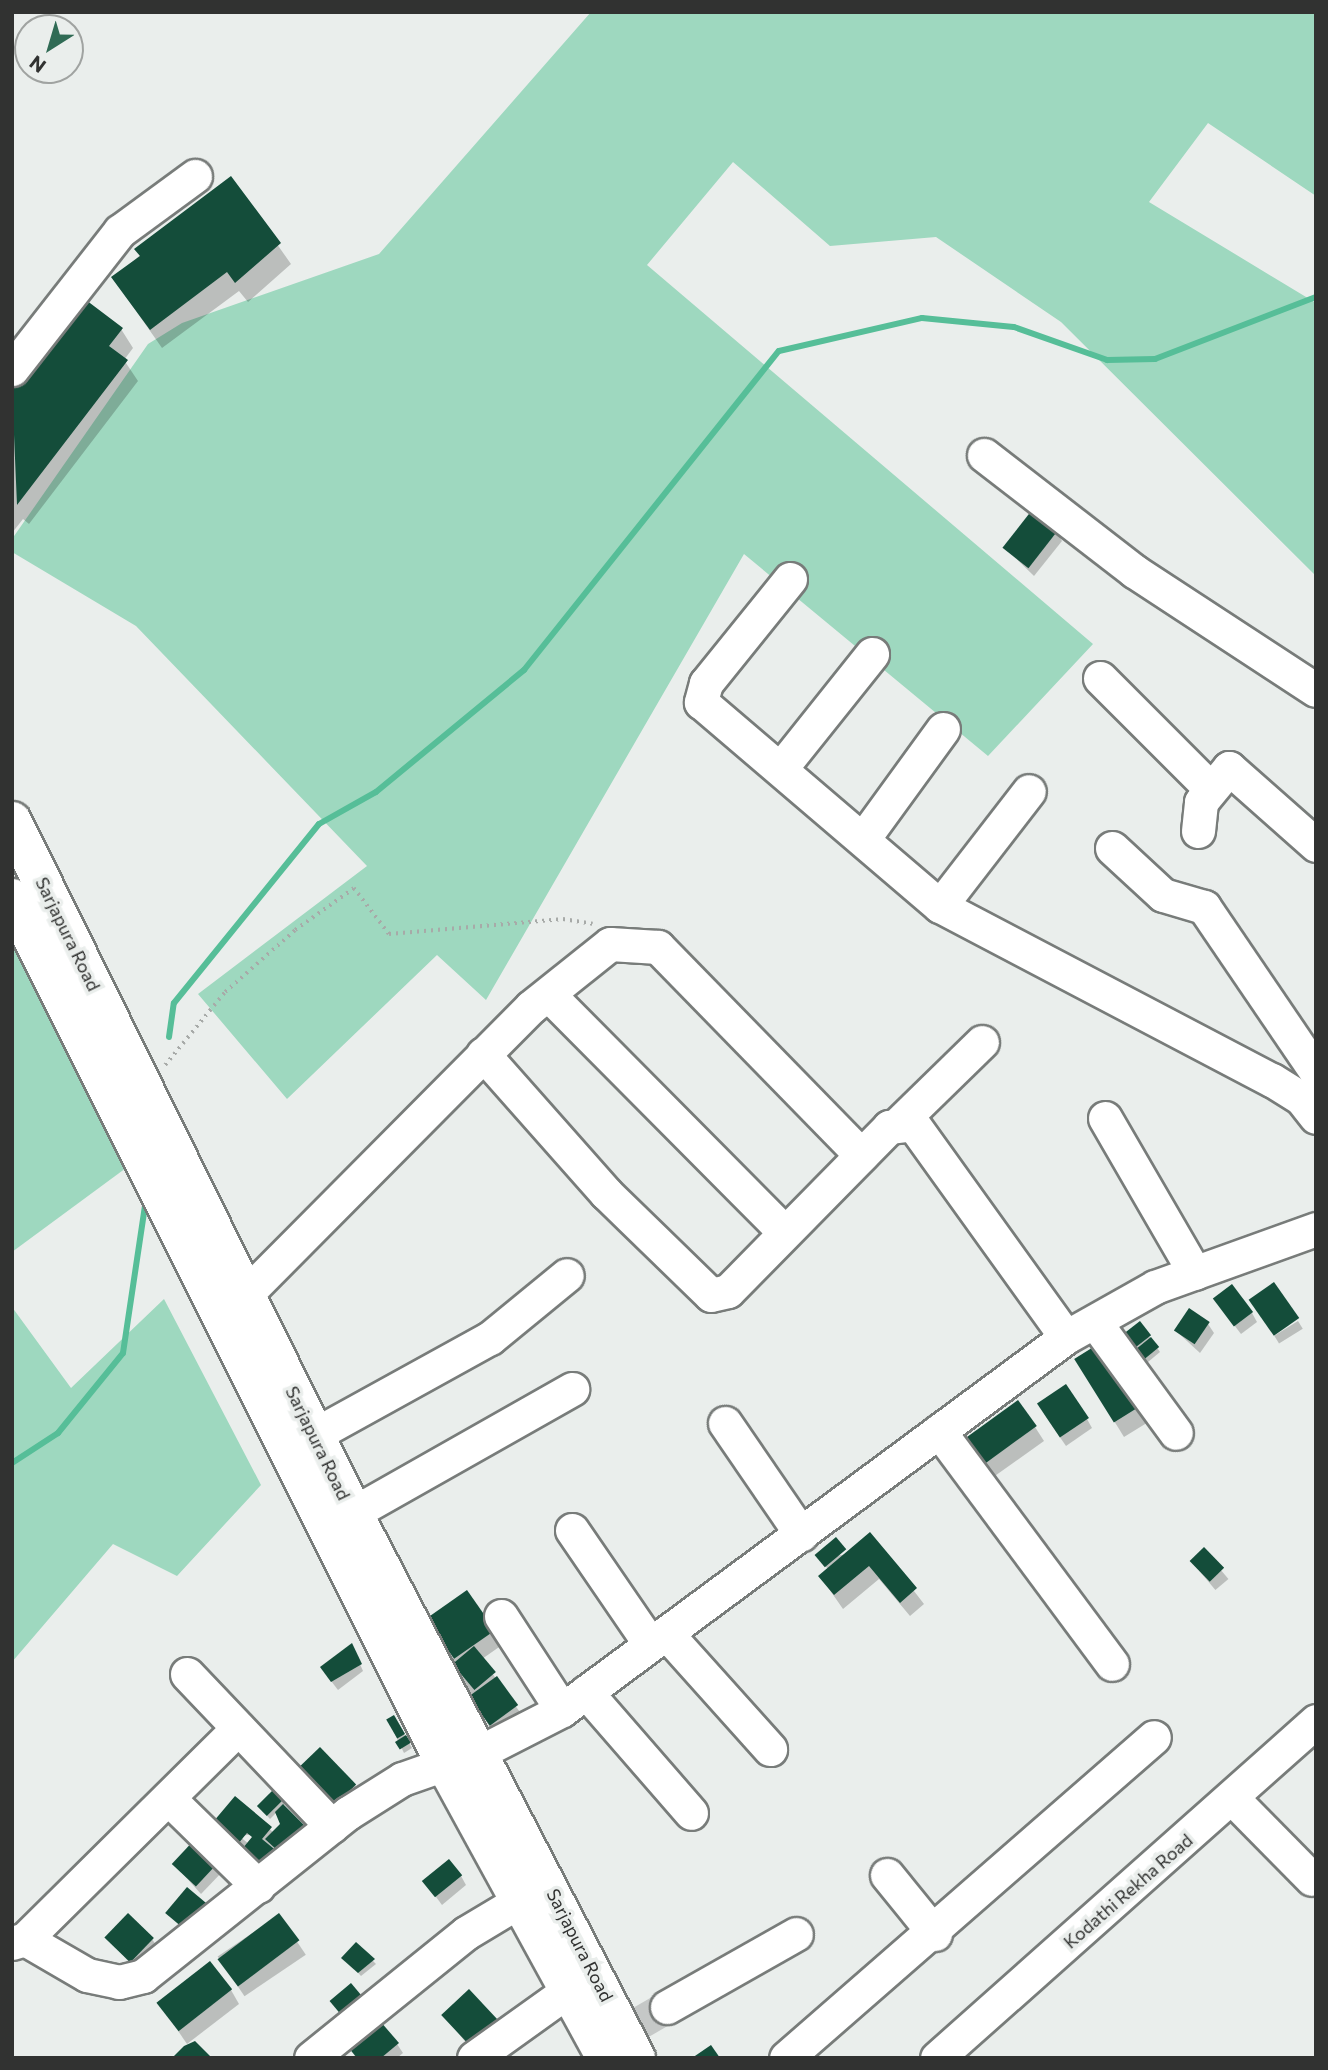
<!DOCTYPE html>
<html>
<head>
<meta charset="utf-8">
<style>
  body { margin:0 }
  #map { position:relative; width:1328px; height:2070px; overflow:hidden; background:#eaeeec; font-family:Commissioner,sans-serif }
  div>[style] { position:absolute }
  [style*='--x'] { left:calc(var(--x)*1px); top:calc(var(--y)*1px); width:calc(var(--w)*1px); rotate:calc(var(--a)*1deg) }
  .green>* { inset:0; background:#9ed8bf }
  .shadow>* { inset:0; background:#0003; transform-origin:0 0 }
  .stream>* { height:6px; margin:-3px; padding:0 3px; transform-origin:3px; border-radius:3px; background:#56be98 }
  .building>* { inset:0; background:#144d3a; transform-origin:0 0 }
  .minor-tunnel>* { height:33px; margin-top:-16.5px; transform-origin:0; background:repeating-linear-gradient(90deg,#c5c8c7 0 33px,transparent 0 50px) }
  .path>* { height:3.5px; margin-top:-1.75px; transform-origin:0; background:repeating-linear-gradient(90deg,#a7aaa8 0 2px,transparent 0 7px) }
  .roads { filter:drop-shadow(2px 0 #787c7a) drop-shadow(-2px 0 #787c7a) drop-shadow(0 2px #787c7a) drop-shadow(0 -2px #787c7a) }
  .minor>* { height:33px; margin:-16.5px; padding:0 16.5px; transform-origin:16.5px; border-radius:16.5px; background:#fff }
  .major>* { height:38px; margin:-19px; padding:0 19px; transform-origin:19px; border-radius:19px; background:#fff }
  span { translate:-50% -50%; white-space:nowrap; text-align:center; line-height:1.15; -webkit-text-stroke:7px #eaeeec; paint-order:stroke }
  .street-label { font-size:18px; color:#313231 }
  .frame { position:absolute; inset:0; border:14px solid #313231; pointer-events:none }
  .north { position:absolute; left:14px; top:14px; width:70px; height:70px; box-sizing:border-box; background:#eaeeec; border:2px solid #a0a3a1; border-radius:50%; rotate:217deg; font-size:19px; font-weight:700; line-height:28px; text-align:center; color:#313231 }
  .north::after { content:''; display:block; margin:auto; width:24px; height:32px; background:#306b55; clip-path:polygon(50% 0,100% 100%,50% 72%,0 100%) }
</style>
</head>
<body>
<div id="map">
  <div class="green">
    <i style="clip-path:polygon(591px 12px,1316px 12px,1316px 196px,1208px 123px,1149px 202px,1316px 303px,1316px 576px,1061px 322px,936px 237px,830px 246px,733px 162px,647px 265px,1093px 644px,988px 756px,744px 554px,486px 1000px,437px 955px,287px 1099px,198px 994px,367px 866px,136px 626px,12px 552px,12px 539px,148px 344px,182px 323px,379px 254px)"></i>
    <i style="clip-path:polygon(12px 933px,126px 1168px,12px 1252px)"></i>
    <i style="clip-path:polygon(164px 1299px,261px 1485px,177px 1576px,113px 1544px,12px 1662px,12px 1307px,71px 1388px)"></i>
  </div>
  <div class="shadow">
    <i style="clip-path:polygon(231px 179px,291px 264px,248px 302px,239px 291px,162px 348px,113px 278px)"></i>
    <i style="clip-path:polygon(121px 329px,133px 348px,124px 360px,138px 381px,29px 524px,23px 519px,12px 533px,12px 391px)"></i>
    <i style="clip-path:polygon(1056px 531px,1062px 541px,1034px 576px,1005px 548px)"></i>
    <i style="clip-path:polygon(1221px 1308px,1252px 1313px,1257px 1322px,1241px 1334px)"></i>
    <i style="left:1298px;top:1321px;width:9px;height:28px;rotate:58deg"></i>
    <i style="clip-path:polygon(1208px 1324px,1214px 1333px,1200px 1353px,1175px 1330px)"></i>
    <i style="clip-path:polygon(1149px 1336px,1160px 1352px,1136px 1372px,1122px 1343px)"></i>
    <i style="clip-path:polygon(1103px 1344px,1150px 1421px,1124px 1437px,1085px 1374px)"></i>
    <i style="clip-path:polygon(1044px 1414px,1087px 1419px,1092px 1428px,1066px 1446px)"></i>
    <i style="clip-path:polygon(1035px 1427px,1044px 1441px,992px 1478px,975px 1453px)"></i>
    <i style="clip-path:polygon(870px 1534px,924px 1604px,910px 1616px,879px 1579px,843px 1609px,820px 1576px,828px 1569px,819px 1559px,847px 1554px)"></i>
    <i style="left:1204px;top:1550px;width:38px;height:17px;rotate:50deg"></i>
    <i style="clip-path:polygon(467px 1592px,502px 1645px,482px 1659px,522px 1715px,494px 1735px,437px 1633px)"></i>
    <i style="clip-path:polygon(356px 1655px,363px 1671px,338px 1690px,328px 1677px)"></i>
    <i style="clip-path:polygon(394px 1717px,412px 1748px,404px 1753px,388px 1720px)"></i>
    <i style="clip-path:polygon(294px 1774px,355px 1785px,360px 1794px,334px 1819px)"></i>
    <i style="clip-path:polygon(276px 1790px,287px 1802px,270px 1819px,262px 1810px)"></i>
    <i style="clip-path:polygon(evenodd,235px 1798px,274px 1833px,302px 1826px,308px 1835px,286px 1869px,219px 1843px,235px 1798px,256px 1834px,249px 1844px,239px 1836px,256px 1834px)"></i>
    <i style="clip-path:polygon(219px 1860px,225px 1869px,201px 1894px,174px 1864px)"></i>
    <i style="clip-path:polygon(461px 1876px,466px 1885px,442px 1905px,425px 1882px)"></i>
    <i style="left:279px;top:1915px;width:48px;height:74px;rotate:56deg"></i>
    <i style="clip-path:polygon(107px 1937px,152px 1939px,158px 1948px,136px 1970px)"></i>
    <i style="clip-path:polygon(356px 1944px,376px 1964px,361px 1976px,344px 1958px)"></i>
    <i style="clip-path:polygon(231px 1990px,239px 2004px,187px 2044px,159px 2003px)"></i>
    <i style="clip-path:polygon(469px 1991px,479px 2058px,443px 2015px)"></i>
    <i style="clip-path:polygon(397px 2044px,403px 2053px,397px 2058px,356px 2058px,350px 2048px)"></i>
  </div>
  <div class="stream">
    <i style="--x:169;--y:1037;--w:34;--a:-82"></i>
    <i style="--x:174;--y:1003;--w:230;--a:-51"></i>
    <i style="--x:319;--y:824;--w:65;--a:-29.3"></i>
    <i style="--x:376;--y:792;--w:192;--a:-39.5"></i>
    <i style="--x:524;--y:670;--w:408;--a:-51.4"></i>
    <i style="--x:779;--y:351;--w:147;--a:-13"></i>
    <i style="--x:922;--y:318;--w:92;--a:5.6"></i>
    <i style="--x:1014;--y:327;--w:99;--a:19.5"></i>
    <i style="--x:1107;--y:360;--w:48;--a:-1.2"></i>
    <i style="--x:1155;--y:359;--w:173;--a:-21.1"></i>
    <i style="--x:12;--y:1463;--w:55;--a:-33.1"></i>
    <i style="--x:58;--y:1433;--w:103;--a:-50.9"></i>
    <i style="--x:123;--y:1353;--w:156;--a:-81.5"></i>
  </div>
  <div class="building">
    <i style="clip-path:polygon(231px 176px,281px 243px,235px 283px,227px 272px,150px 330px,111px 277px,140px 256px,134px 249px)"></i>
    <i style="clip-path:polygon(82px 297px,123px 328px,109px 346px,128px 360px,17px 505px,12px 388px)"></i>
    <i style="left:1032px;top:510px;width:33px;height:48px;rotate:38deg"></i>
    <i style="left:1274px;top:1282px;width:44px;height:31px;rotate:55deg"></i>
    <i style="left:1232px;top:1284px;width:35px;height:24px;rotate:53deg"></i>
    <i style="left:1189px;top:1308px;width:25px;height:27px;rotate:34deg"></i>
    <i style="left:1140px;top:1321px;width:18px;height:29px;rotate:52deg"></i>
    <i style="left:1151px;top:1337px;width:13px;height:35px;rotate:51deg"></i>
    <i style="left:1103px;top:1341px;width:75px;height:34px;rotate:58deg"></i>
    <i style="left:1066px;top:1384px;width:41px;height:35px;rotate:56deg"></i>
    <i style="left:1018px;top:1400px;width:32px;height:66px;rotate:54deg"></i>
    <i style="clip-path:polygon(870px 1532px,917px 1588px,900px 1603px,869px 1566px,834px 1595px,818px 1576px)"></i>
    <i style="left:836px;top:1537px;width:16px;height:28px;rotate:50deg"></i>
    <i style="left:1204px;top:1547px;width:29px;height:20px;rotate:46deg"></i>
    <i style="left:467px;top:1590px;width:49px;height:50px;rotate:55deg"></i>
    <i style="clip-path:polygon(352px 1643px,362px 1664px,331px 1682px,320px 1667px)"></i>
    <i style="left:474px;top:1646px;width:34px;height:28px;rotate:50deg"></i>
    <i style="left:497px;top:1676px;width:36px;height:35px;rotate:54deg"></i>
    <i style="left:394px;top:1715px;width:22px;height:9px;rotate:60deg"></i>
    <i style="left:406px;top:1735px;width:9px;height:13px;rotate:58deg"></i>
    <i style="left:320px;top:1747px;width:52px;height:39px;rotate:46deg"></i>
    <i style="left:276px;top:1787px;width:14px;height:27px;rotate:45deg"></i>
    <i style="clip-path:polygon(235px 1796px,272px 1827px,262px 1839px,279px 1853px,261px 1874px,238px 1854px,252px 1837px,247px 1833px,233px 1850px,208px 1828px)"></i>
    <i style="clip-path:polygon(283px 1804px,304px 1825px,278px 1851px,265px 1839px,280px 1824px,275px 1812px)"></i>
    <i style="left:197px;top:1837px;width:33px;height:37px;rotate:43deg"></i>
    <i style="left:449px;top:1859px;width:21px;height:35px;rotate:51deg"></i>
    <i style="left:187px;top:1887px;width:35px;height:34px;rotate:40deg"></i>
    <i style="left:128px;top:1913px;width:36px;height:34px;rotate:44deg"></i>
    <i style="left:279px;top:1913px;width:34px;height:77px;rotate:53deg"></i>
    <i style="clip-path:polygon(356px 1942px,375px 1959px,358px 1973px,341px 1958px)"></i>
    <i style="left:210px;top:1961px;width:36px;height:68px;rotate:52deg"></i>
    <i style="left:351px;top:1983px;width:30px;height:28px;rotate:50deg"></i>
    <i style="left:469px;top:1989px;width:48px;height:38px;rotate:47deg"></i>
    <i style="clip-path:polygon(380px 2021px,399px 2043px,381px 2058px,357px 2058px,348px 2047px)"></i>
    <i style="clip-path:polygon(195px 2041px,212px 2058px,172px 2058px,184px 2046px)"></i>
    <i style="clip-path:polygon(711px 2045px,720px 2058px,692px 2058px)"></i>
  </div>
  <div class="minor-tunnel">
    <i style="--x:639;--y:2023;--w:32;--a:-30"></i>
  </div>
  <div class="path">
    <i style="--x:165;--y:1065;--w:94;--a:-50.6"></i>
    <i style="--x:225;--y:992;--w:94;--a:-41.5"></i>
    <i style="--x:295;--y:930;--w:72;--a:-35.4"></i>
    <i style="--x:354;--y:888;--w:58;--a:52.7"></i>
    <i style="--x:389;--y:934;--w:175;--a:-4.9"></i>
    <i style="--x:563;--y:919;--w:30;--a:9"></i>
  </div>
  <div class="roads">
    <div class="minor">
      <i style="--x:12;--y:369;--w:175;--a:-52"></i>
      <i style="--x:120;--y:231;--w:93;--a:-36.3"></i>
      <i style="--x:984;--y:455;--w:190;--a:37.7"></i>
      <i style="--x:1134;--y:571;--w:217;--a:33.2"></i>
      <i style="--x:790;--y:579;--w:134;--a:128.9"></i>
      <i style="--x:706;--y:683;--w:20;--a:105"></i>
      <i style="--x:701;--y:702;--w:314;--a:40.5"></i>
      <i style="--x:940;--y:906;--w:375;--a:27.7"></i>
      <i style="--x:1272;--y:1080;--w:34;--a:32"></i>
      <i style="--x:1301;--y:1098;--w:24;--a:52"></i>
      <i style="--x:1100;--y:678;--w:156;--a:45"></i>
      <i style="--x:781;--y:768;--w:146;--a:-51.4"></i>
      <i style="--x:1198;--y:831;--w:29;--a:-84"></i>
      <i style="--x:1201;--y:802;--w:44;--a:-50.5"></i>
      <i style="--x:1229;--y:768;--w:116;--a:41.5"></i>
      <i style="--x:863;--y:839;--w:136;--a:-54"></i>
      <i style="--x:1112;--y:848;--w:69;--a:42.7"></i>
      <i style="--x:1163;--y:895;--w:43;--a:16.3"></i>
      <i style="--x:1204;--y:907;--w:199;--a:55.8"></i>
      <i style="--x:940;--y:906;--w:145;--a:-52.3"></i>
      <i style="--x:551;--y:997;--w:331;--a:45.2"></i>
      <i style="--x:483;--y:1054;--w:186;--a:48.5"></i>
      <i style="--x:606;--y:1193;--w:146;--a:44.2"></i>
      <i style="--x:711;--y:1295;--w:17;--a:-13"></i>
      <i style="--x:728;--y:1291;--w:230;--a:-45.5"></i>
      <i style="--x:889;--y:1127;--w:24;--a:-7"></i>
      <i style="--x:913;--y:1124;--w:262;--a:54.3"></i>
      <i style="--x:1105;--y:1118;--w:179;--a:59.9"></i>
      <i style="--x:901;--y:1121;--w:113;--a:-44.3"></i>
      <i style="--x:245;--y:1295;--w:406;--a:-45.2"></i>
      <i style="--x:531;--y:1007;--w:101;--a:-38.6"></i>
      <i style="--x:610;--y:944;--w:48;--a:3.6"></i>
      <i style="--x:658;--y:947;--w:291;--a:45.7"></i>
      <i style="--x:1095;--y:1322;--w:137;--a:53.9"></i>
      <i style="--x:725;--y:1423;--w:135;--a:55.6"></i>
      <i style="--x:939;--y:1431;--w:290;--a:53.4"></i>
      <i style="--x:314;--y:1435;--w:201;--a:-28.9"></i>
      <i style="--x:490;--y:1338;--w:99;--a:-39.3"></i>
      <i style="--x:353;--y:1513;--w:252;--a:-29.5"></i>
      <i style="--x:572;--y:1530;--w:138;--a:55.6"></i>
      <i style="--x:501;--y:1616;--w:112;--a:57"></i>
      <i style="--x:666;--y:1633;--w:156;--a:48.1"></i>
      <i style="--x:187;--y:1674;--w:210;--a:46.4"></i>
      <i style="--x:586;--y:1692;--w:160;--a:49"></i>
      <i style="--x:168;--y:1798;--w:126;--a:44.4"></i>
      <i style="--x:1233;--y:1799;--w:112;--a:45.4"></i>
      <i style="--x:887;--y:1875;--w:76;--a:50.9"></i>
      <i style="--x:25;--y:1939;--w:300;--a:-44.7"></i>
      <i style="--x:12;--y:1943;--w:14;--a:-17"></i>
      <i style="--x:25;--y:1939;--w:72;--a:30.1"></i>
      <i style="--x:87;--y:1975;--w:33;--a:12"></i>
      <i style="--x:119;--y:1982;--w:25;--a:-14"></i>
      <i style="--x:143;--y:1976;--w:262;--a:-38.5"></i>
      <i style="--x:348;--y:1813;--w:64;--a:-32.2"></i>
      <i style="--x:402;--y:1779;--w:85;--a:-19.3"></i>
      <i style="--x:482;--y:1751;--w:90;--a:-27.1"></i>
      <i style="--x:562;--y:1710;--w:627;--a:-36.5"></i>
      <i style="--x:1066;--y:1337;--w:102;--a:-29.3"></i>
      <i style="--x:1155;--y:1287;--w:171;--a:-19.8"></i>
      <i style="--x:667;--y:2007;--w:148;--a:-29.5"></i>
      <i style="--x:311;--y:2058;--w:199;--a:-38.9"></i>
      <i style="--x:466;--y:1933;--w:64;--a:-31"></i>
      <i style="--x:474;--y:2058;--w:117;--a:-35.6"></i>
      <i style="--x:786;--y:2058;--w:488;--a:-41.1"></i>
      <i style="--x:937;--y:2058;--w:507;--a:-41.64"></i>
    </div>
    <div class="major">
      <i style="--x:12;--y:821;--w:771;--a:63.77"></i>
      <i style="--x:353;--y:1513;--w:614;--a:62.56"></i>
      <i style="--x:12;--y:898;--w:966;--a:63.43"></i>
      <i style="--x:444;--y:1762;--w:337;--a:61.3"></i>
    </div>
  </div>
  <div class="street-label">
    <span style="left:68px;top:934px;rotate:64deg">Sarjapura Road</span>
    <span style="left:318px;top:1443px;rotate:64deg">Sarjapura Road</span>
    <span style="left:1128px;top:1891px;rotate:-41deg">Kodathi Rekha Road</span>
    <span style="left:580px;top:1945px;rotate:63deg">Sarjapura Road</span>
  </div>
  <div class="frame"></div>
  <div class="north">N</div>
</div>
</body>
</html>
